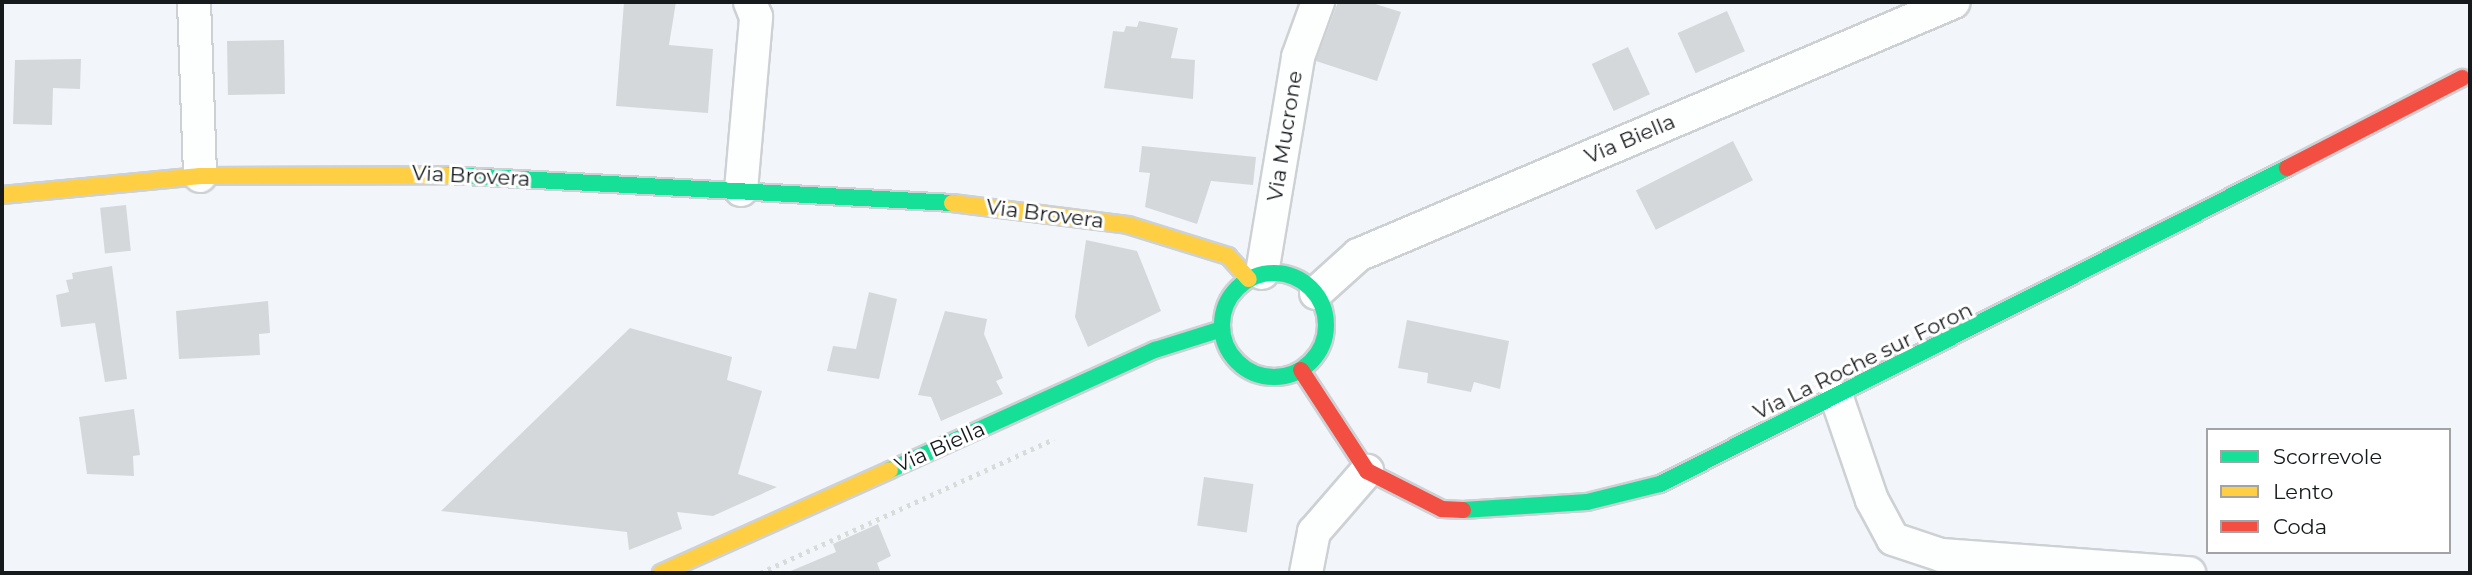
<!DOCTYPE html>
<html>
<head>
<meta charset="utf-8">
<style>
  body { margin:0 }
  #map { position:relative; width:2472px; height:575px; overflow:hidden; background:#f2f6fa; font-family:Montserrat,sans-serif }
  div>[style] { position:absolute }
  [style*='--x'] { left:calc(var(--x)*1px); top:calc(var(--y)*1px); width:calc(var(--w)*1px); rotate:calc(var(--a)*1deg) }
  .building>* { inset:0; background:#d4d8db; transform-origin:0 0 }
  .path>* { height:4.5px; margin-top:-2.25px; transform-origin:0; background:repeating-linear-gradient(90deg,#d9dbdb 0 3.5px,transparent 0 8.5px) }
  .roads { filter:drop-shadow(2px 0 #ced1d4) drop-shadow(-2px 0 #ced1d4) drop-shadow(0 2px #ced1d4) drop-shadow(0 -2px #ced1d4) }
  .street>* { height:32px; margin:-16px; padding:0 16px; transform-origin:16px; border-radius:16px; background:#fdfefe }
  .fast>* { height:16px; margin:-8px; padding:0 8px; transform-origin:8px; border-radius:8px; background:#16e098 }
  .fast>.ring { margin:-8px; padding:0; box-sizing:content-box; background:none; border:16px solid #16e098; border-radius:50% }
  .slow>* { height:16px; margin:-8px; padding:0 8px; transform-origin:8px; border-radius:8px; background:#ffcf43 }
  .jam>* { height:16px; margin:-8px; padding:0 8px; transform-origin:8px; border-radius:8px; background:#f24e42 }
  span { translate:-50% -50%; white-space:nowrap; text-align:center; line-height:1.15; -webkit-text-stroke:6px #fff; paint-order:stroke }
  .street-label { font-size:21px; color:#161a1d }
  .frame { position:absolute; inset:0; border:4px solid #161a1d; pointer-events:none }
  .legend { position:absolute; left:2206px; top:428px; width:245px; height:126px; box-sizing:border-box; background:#fff; border:2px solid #a2a3a5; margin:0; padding:9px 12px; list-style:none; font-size:21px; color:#161a1d }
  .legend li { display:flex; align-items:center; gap:14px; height:35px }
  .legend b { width:35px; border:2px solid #a2a3a5 }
</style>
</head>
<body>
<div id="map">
  <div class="building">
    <i style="clip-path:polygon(624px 2px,676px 2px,669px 45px,713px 49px,708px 113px,616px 106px)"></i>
    <i style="clip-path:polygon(1338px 2px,1369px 2px,1401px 12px,1377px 81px,1316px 61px)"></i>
    <i style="left:1727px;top:11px;width:44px;height:54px;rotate:66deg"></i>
    <i style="clip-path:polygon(1139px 21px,1178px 28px,1171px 58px,1195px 60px,1193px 99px,1104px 88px,1113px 31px,1124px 32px,1126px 26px,1137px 27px)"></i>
    <i style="left:284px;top:40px;width:54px;height:57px;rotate:89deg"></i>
    <i style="left:1628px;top:47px;width:52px;height:40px;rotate:65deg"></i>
    <i style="clip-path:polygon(81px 59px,80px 89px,53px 88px,52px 125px,13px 124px,15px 60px)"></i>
    <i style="left:1733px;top:141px;width:44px;height:109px;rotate:63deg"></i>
    <i style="clip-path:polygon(1142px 146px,1256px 157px,1253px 185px,1211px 181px,1197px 224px,1145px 207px,1150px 173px,1139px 172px)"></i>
    <i style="left:126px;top:205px;width:46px;height:26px;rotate:84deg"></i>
    <i style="clip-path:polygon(1086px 240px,1137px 251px,1161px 311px,1088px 347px,1075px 317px)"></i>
    <i style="clip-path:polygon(112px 266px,127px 379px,105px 382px,95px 323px,61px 327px,56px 295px,69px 292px,66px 280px,73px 279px,72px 273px)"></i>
    <i style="clip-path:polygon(869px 292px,897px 299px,879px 379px,827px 371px,833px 346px,856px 349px)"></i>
    <i style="clip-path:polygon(268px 301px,270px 333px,259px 334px,260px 355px,179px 359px,176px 311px)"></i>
    <i style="clip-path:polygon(945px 311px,987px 319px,984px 334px,1003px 378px,996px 381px,1003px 394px,941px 421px,931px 397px,918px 395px)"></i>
    <i style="clip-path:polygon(1407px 320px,1509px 341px,1500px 389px,1474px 382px,1471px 392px,1427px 383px,1428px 373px,1398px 368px)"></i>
    <i style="clip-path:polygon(630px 328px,732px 357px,727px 380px,762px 391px,738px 474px,777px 487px,713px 516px,677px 512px,682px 529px,629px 550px,627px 532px,441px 511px)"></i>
    <i style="clip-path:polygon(134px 409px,140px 455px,133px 456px,134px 476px,87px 474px,79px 417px)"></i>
    <i style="left:1204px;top:477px;width:50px;height:49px;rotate:8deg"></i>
    <i style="clip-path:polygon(878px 524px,891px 556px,877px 563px,881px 573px,786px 573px,836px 552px,833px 544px)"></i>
  </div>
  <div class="path">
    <i style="--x:760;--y:573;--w:323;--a:-24.5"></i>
  </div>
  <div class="roads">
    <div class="street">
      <i style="--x:194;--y:2;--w:174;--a:88"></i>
      <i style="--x:741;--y:190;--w:174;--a:-85"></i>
      <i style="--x:756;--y:17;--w:16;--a:-112"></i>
      <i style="--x:1262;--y:273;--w:219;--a:-80.5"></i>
      <i style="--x:1298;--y:57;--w:59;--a:-70"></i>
      <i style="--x:1316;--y:293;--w:57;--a:-42.1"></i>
      <i style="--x:1358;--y:255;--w:647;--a:-23"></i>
      <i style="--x:1837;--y:398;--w:108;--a:71.1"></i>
      <i style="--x:1872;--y:500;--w:44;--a:61.7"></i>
      <i style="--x:1893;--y:539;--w:51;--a:18.4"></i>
      <i style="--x:1941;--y:555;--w:249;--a:4.2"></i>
      <i style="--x:1306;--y:573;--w:42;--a:-79"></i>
      <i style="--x:1314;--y:532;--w:81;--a:-49"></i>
    </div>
    <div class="fast">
      <i style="--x:447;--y:175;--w:506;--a:3.17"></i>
      <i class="ring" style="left:1222px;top:273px;width:88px;height:88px"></i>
      <i style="--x:890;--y:470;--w:291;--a:-24.4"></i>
      <i style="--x:1155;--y:350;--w:70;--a:-17.4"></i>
      <i style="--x:1463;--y:510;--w:124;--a:-3.7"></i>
      <i style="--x:1587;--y:502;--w:75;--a:-13.9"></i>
      <i style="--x:1660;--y:484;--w:702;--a:-26.75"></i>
    </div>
    <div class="slow">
      <i style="--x:2;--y:195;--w:199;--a:-5.5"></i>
      <i style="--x:200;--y:176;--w:247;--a:-0.2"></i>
      <i style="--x:952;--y:203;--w:177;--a:7.1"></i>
      <i style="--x:1128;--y:225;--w:105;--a:17.2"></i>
      <i style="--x:1228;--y:256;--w:31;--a:48"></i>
      <i style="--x:661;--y:573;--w:251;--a:-24.2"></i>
    </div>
    <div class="jam">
      <i style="--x:2287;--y:168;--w:197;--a:-27.2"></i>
      <i style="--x:1301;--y:370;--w:121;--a:56.8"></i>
      <i style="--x:1367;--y:471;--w:84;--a:26.9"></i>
      <i style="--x:1442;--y:509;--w:21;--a:3"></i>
    </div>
  </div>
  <div class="street-label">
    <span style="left:1285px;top:136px;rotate:-81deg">Via Mucrone</span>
    <span style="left:1630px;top:139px;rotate:-23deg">Via Biella</span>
    <span style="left:471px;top:176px;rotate:3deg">Via Brovera</span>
    <span style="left:1045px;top:214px;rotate:7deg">Via Brovera</span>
    <span style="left:1863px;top:361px;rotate:-26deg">Via La Roche sur Foron</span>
    <span style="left:940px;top:447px;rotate:-24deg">Via Biella</span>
  </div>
  <div class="frame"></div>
  <ul class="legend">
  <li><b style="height:9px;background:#16e098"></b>Scorrevole</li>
  <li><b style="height:9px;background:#ffcf43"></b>Lento</li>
  <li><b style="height:9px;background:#f24e42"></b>Coda</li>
  </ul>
</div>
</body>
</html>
